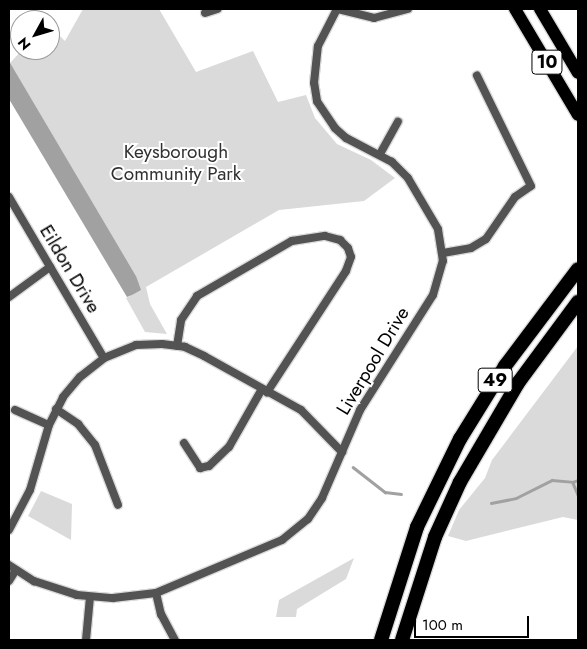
<!DOCTYPE html>
<html>
<head>
<meta charset="utf-8">
<style>
  body { margin:0 }
  #map { position:relative; width:587px; height:649px; overflow:hidden; background:#fff; font-family:Jost,sans-serif }
  div>[style] { position:absolute }
  [style*='--x'] { left:calc(var(--x)*1px); top:calc(var(--y)*1px); width:calc(var(--w)*1px); rotate:calc(var(--a)*1deg) }
  .green>* { inset:0; background:#dadada }
  .water>* { inset:0; background:#a1a1a1 }
  .stream>* { height:2.5px; margin:-1.25px; padding:0 1.25px; transform-origin:1.25px; border-radius:1.25px; background:#a1a1a1 }
  .roads { filter:drop-shadow(1px 0 #dbdbdb) drop-shadow(-1px 0 #dbdbdb) drop-shadow(0 1px #dbdbdb) drop-shadow(0 -1px #dbdbdb) }
  .minor>* { height:8px; margin:-4px; padding:0 4px; transform-origin:4px; border-radius:4px; background:#535353 }
  .primary>* { height:12px; margin:-6px; padding:0 6px; transform-origin:6px; border-radius:6px; background:#000 }
  .trunk>* { height:14px; margin:-7px; padding:0 7px; transform-origin:7px; border-radius:7px; background:#000 }
  span { translate:-50% -50%; white-space:nowrap; text-align:center; line-height:1.15; -webkit-text-stroke:4px #fff; paint-order:stroke }
  .shield-label span { padding:1px 4px; background:#fff; border:1px solid; border-radius:4px; -webkit-text-stroke-width:0 }
  .shield-label { font-size:18px; color:#000; font-weight:700 }
  .park-label { font-size:19px; color:#313131 }
  .street-label { font-size:19px; color:#000 }
  .frame { position:absolute; inset:0; border:10px solid #000; pointer-events:none }
  .north { position:absolute; left:10px; top:10px; width:50px; height:50px; box-sizing:border-box; background:#fff; border:1px solid #999; border-radius:50%; rotate:231deg; font-size:14px; font-weight:700; line-height:20px; text-align:center; color:#000 }
  .north::after { content:''; display:block; margin:auto; width:18px; height:22px; background:#000; clip-path:polygon(50% 0,100% 100%,50% 72%,0 100%) }
  .scale { position:absolute; left:414px; top:616px; width:115px; height:22px; box-sizing:border-box; border:2px solid #000; border-top:0; padding-left:6px; font-size:15px; line-height:18px; white-space:nowrap; color:#000; -webkit-text-stroke:4px #fff; paint-order:stroke }
</style>
</head>
<body>
<div id="map">
  <div class="green">
    <i style="clip-path:polygon(83px 9px,159px 9px,196px 72px,253px 51px,278px 102px,306px 95px,315px 118px,337px 144px,371px 160px,395px 178px,364px 201px,279px 210px,146px 287px,150px 304px,167px 334px,145px 332px,126px 298px,132px 295px,136px 276px,10px 63px,22px 50px,50px 50px,50px 26px,65px 41px)"></i>
    <i style="clip-path:polygon(578px 346px,578px 520px,563px 517px,466px 541px,448px 536px,459px 510px,485px 478px,492px 460px)"></i>
    <i style="clip-path:polygon(41px 491px,72px 504px,71px 540px,28px 516px)"></i>
    <i style="clip-path:polygon(354px 558px,346px 579px,297px 609px,296px 617px,276px 617px,279px 600px)"></i>
  </div>
  <div class="water">
    <i style="clip-path:polygon(9px 61px,136px 276px,141px 290px,132px 295px,127px 297px,9px 99px)"></i>
  </div>
  <div class="stream">
    <i style="--x:353;--y:467;--w:41;--a:38"></i>
    <i style="--x:385;--y:492;--w:16;--a:7"></i>
    <i style="--x:573;--y:483;--w:13;--a:67"></i>
    <i style="--x:491;--y:503;--w:25;--a:-11"></i>
    <i style="--x:516;--y:498;--w:40;--a:-26.6"></i>
    <i style="--x:552;--y:480;--w:21;--a:5"></i>
    <i style="--x:573;--y:482;--w:5;--a:-22"></i>
  </div>
  <div class="roads">
    <div class="minor">
      <i style="--x:338;--y:9;--w:37;--a:14"></i>
      <i style="--x:374;--y:18;--w:35;--a:-15"></i>
      <i style="--x:205;--y:13;--w:13;--a:-18"></i>
      <i style="--x:380;--y:154;--w:37;--a:-61"></i>
      <i style="--x:9;--y:197;--w:187;--a:59.5"></i>
      <i style="--x:443;--y:253;--w:28;--a:-10"></i>
      <i style="--x:471;--y:248;--w:17;--a:-31"></i>
      <i style="--x:486;--y:239;--w:51;--a:-55.4"></i>
      <i style="--x:515;--y:197;--w:19;--a:-35"></i>
      <i style="--x:531;--y:186;--w:123;--a:-116.1"></i>
      <i style="--x:9;--y:297;--w:51;--a:-36.2"></i>
      <i style="--x:177;--y:346;--w:26;--a:-81"></i>
      <i style="--x:181;--y:320;--w:29;--a:-56"></i>
      <i style="--x:197;--y:296;--w:110;--a:-30.1"></i>
      <i style="--x:292;--y:241;--w:33;--a:-9"></i>
      <i style="--x:325;--y:236;--w:16;--a:15"></i>
      <i style="--x:340;--y:240;--w:11;--a:45"></i>
      <i style="--x:348;--y:248;--w:9;--a:72"></i>
      <i style="--x:351;--y:257;--w:15;--a:110"></i>
      <i style="--x:346;--y:271;--w:145;--a:123.1"></i>
      <i style="--x:56;--y:409;--w:27;--a:34"></i>
      <i style="--x:78;--y:424;--w:27;--a:51"></i>
      <i style="--x:95;--y:445;--w:64;--a:69"></i>
      <i style="--x:15;--y:410;--w:37;--a:24"></i>
      <i style="--x:184;--y:443;--w:30;--a:57"></i>
      <i style="--x:200;--y:468;--w:9;--a:-13"></i>
      <i style="--x:209;--y:466;--w:28;--a:-44"></i>
      <i style="--x:229;--y:447;--w:67;--a:-60.4"></i>
      <i style="--x:9;--y:530;--w:45;--a:-62.3"></i>
      <i style="--x:30;--y:490;--w:68;--a:-73.7"></i>
      <i style="--x:49;--y:425;--w:31;--a:-63"></i>
      <i style="--x:63;--y:397;--w:26;--a:-50"></i>
      <i style="--x:80;--y:377;--w:31;--a:-38"></i>
      <i style="--x:104;--y:358;--w:35;--a:-22"></i>
      <i style="--x:136;--y:345;--w:26;--a:-2"></i>
      <i style="--x:162;--y:344;--w:23;--a:7"></i>
      <i style="--x:185;--y:347;--w:21;--a:25"></i>
      <i style="--x:204;--y:356;--w:111;--a:29.1"></i>
      <i style="--x:301;--y:410;--w:59;--a:45.7"></i>
      <i style="--x:9;--y:565;--w:30;--a:33"></i>
      <i style="--x:34;--y:581;--w:45;--a:18"></i>
      <i style="--x:77;--y:595;--w:36;--a:5"></i>
      <i style="--x:113;--y:598;--w:43;--a:-6.6"></i>
      <i style="--x:156;--y:593;--w:137;--a:-22.8"></i>
      <i style="--x:282;--y:540;--w:33;--a:-39"></i>
      <i style="--x:308;--y:519;--w:25;--a:-56"></i>
      <i style="--x:322;--y:498;--w:96;--a:-66.6"></i>
      <i style="--x:360;--y:410;--w:136;--a:-57.6"></i>
      <i style="--x:433;--y:295;--w:35;--a:-74"></i>
      <i style="--x:443;--y:261;--w:32;--a:-99"></i>
      <i style="--x:438;--y:229;--w:59;--a:-120.5"></i>
      <i style="--x:408;--y:178;--w:23;--a:-135"></i>
      <i style="--x:392;--y:162;--w:52;--a:-152.4"></i>
      <i style="--x:346;--y:138;--w:15;--a:-138"></i>
      <i style="--x:335;--y:128;--w:32;--a:-124"></i>
      <i style="--x:317;--y:101;--w:18;--a:-99"></i>
      <i style="--x:314;--y:83;--w:37;--a:-84"></i>
      <i style="--x:318;--y:46;--w:42;--a:-62.8"></i>
      <i style="--x:9;--y:581;--w:13;--a:-58"></i>
      <i style="--x:156;--y:593;--w:22;--a:77"></i>
      <i style="--x:161;--y:614;--w:30;--a:62"></i>
      <i style="--x:86;--y:640;--w:43;--a:-84.7"></i>
    </div>
    <div class="primary">
      <i style="--x:515;--y:9;--w:123;--a:59.3"></i>
      <i style="--x:540;--y:9;--w:74;--a:59.3"></i>
    </div>
    <div class="trunk">
      <i style="--x:381;--y:640;--w:119;--a:-72.3"></i>
      <i style="--x:417;--y:527;--w:98;--a:-64"></i>
      <i style="--x:460;--y:439;--w:86;--a:-58.3"></i>
      <i style="--x:505;--y:366;--w:121;--a:-53"></i>
      <i style="--x:402;--y:640;--w:108;--a:-72.2"></i>
      <i style="--x:435;--y:537;--w:60;--a:-65.6"></i>
      <i style="--x:460;--y:482;--w:115;--a:-59.6"></i>
      <i style="--x:518;--y:383;--w:101;--a:-53.5"></i>
    </div>
  </div>
  <div class="shield-label">
    <span style="left:547px;top:62px">10</span>
    <span style="left:495px;top:380px">49</span>
  </div>
  <div class="park-label">
    <span style="left:176px;top:163px">Keysborough<br>Community Park</span>
  </div>
  <div class="street-label">
    <span style="left:70px;top:269px;rotate:59deg">Eildon Drive</span>
    <span style="left:373px;top:361px;rotate:-59deg">Liverpool Drive</span>
  </div>
  <div class="frame"></div>
  <div class="north">N</div>
  <div class="scale">100 m</div>
</div>
</body>
</html>
